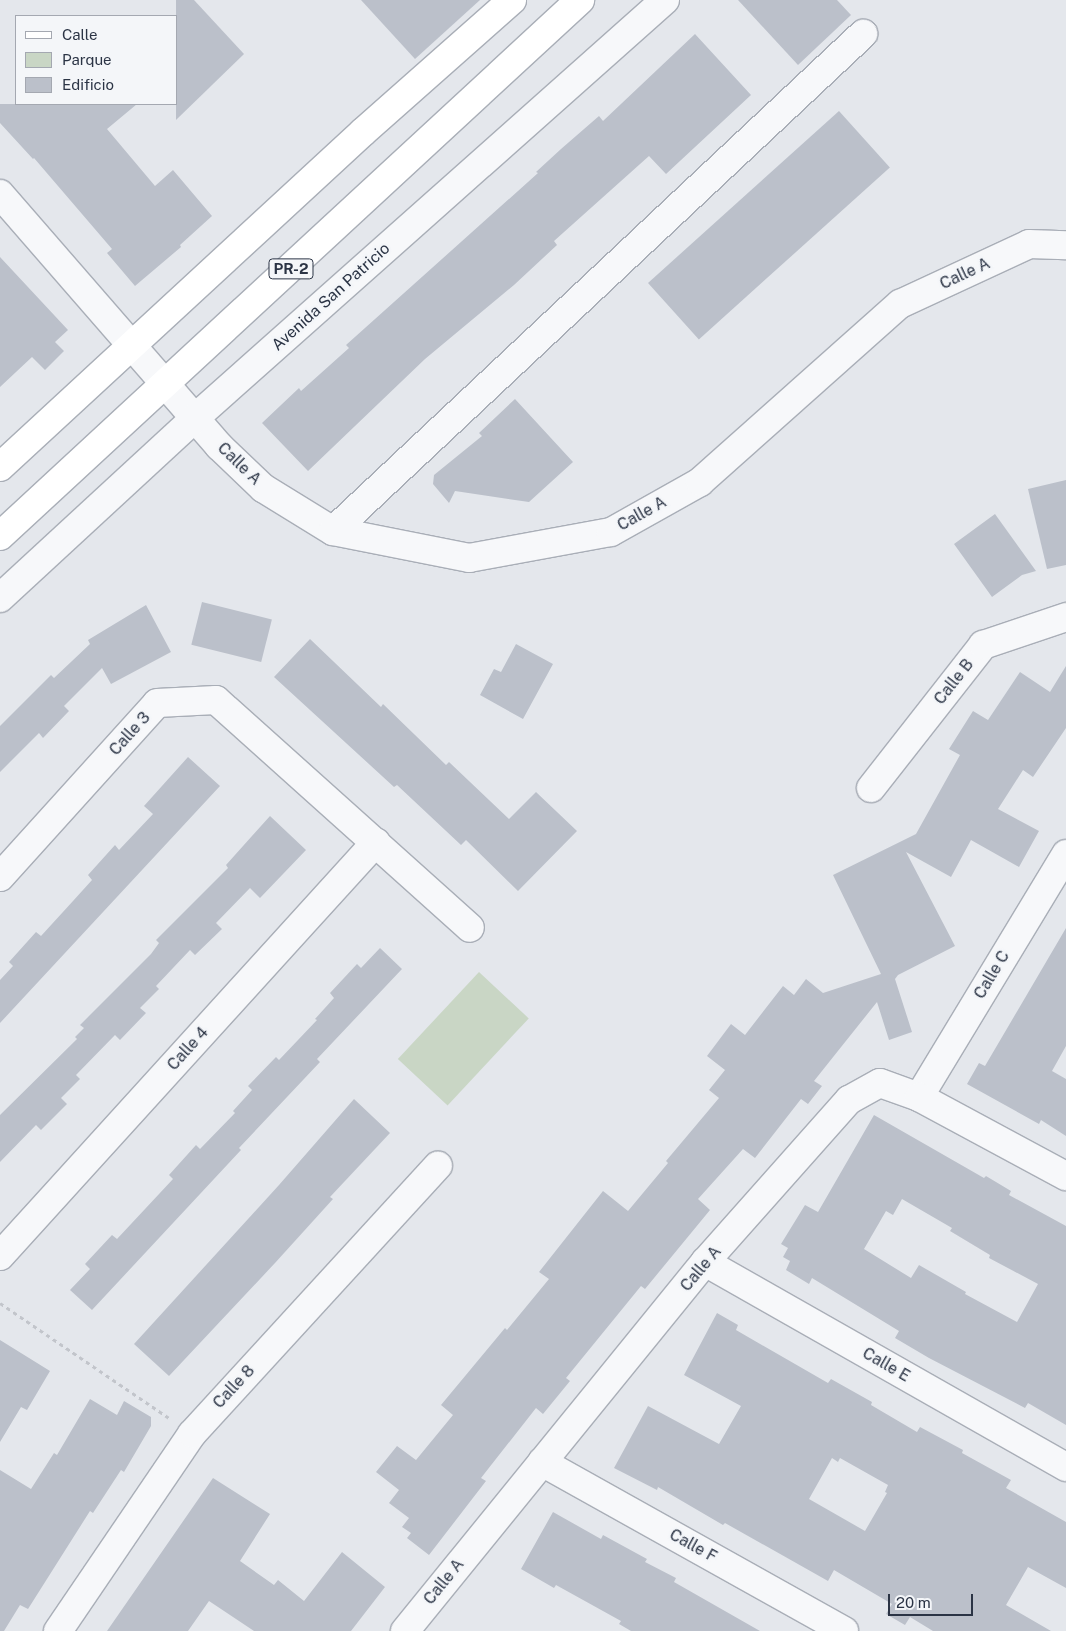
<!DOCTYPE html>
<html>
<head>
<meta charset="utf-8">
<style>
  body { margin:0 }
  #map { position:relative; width:1066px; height:1631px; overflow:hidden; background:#e4e7ec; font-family:"Public Sans",sans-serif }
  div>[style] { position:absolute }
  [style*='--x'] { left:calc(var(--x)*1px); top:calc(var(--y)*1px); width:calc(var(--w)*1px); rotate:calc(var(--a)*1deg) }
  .green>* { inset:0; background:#c9d6c5; transform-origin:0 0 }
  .building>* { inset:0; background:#bbc0ca; transform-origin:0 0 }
  .path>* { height:3px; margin-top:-1.5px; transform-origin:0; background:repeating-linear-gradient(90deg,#c2c5cb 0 4px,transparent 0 8px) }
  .roads { filter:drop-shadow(1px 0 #a9aeb7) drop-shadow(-1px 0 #a9aeb7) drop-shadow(0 1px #a9aeb7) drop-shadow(0 -1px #a9aeb7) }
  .minor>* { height:28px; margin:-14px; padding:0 14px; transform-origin:14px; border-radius:14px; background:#f7f8fa }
  .major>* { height:28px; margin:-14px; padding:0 14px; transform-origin:14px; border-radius:14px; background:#fff }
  span { translate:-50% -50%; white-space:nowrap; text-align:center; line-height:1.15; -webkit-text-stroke:5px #f4f6f9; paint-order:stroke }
  .shield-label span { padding:1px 4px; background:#f4f6f9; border:1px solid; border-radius:4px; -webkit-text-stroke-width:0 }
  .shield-label { font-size:15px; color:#2b3445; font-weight:700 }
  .street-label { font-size:16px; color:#2b3445 }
  .legend { position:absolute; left:15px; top:15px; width:162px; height:90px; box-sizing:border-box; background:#f4f6f9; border:1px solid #a4a8b1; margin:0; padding:6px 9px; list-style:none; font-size:15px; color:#2b3445 }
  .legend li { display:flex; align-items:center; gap:10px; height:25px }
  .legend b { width:25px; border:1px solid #a4a8b1 }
  .scale { position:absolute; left:888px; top:1594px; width:85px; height:22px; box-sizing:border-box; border:2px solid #2b3445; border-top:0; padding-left:6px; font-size:15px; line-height:18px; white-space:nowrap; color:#2b3445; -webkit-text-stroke:4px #f4f6f9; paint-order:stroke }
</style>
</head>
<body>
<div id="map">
  <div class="green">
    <i style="left:479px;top:972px;width:68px;height:119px;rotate:43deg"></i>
  </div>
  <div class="building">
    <i style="clip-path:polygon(176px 0,194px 0,244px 54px,176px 120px)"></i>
    <i style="clip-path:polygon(361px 0,480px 0,415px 59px)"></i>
    <i style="clip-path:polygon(738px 0,837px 0,851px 15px,798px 65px)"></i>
    <i style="clip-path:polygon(695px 34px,751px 95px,666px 174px,649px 156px,554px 241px,557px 245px,514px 285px,425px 359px,308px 471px,262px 423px,299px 388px,301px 391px,349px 348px,346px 345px,538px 173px,536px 172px,561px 149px,599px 116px,603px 121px)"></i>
    <i style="clip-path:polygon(0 104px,137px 104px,107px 129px,155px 186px,173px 170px,212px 216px,180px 245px,181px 247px,135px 286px,107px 253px,112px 249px,34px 158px,33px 159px,0 123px)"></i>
    <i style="left:839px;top:111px;width:76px;height:257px;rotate:48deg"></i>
    <i style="clip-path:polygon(0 257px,68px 330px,55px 342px,64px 351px,45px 370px,32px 357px,0 387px)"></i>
    <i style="clip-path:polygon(515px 399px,573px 462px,529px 502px,455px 491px,449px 503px,433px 484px,434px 475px,482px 436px,479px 433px)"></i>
    <i style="clip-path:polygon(1066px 480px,1066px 565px,1047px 569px,1028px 489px)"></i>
    <i style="clip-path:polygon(995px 514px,1036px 571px,1022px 575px,992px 597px,954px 544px)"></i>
    <i style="left:202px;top:602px;width:72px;height:44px;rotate:14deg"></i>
    <i style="clip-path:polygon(146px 605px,171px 652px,111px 684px,102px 668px,64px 706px,69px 711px,43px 738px,39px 733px,0 772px,0 726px,51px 675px,54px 678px,90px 644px,88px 640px)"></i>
    <i style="clip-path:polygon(310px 639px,381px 707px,383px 704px,446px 765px,449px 762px,509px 819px,536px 792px,577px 831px,518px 891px,466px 840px,461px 845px,397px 785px,394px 787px,274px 677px)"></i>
    <i style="clip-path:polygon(516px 644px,553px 664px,523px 719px,480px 695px,494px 669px,501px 672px)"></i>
    <i style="clip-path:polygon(1066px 666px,1066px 728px,1033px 777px,1023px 770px,998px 809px,1039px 831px,1019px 867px,971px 840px,951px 877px,906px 852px,955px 946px,898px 975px,895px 979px,912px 1032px,889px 1040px,877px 1002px,814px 1081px,822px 1086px,808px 1104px,801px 1099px,755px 1158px,743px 1149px,698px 1199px,710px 1210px,645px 1289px,641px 1286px,566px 1378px,570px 1381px,543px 1414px,536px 1408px,481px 1478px,486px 1481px,429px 1555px,407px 1538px,411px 1533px,402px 1527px,409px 1518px,389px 1503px,399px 1490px,376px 1472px,397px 1446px,416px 1460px,453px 1415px,441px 1405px,505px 1328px,507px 1330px,549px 1279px,539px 1272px,603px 1191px,628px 1211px,668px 1163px,666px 1161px,719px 1098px,709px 1090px,725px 1070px,707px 1056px,731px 1024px,745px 1035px,783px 986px,794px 995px,806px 979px,823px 993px,881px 974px,833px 875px,916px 834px,960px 755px,949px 749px,973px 711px,988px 720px,1020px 672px,1050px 692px)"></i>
    <i style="clip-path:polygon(188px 757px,220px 786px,0 1023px,0 980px,13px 966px,9px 962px,36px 932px,41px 936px,73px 901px,92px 880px,88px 875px,115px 845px,119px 850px,153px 814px,144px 806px)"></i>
    <i style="clip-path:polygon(270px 816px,306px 850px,260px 898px,250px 888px,216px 923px,222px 929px,195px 955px,190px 950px,156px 986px,159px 989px,140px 1008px,146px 1013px,120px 1040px,115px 1035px,76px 1075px,80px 1079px,61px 1098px,67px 1104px,41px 1130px,36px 1125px,0 1162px,0 1115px,77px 1039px,75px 1037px,84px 1028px,80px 1025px,151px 954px,159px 943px,156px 940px,228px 868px,226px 865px)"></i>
    <i style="clip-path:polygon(1066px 928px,1066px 1046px,1052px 1071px,1066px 1079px,1066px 1136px,1041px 1120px,1039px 1124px,967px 1084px,979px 1063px,985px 1066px)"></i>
    <i style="clip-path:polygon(380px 948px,402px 969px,317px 1059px,320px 1062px,239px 1148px,241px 1150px,92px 1310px,70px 1290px,90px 1269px,85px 1264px,112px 1235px,117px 1239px,173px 1179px,169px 1175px,196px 1145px,200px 1149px,235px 1113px,233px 1111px,252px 1090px,248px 1086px,276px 1057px,279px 1060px,317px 1020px,315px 1019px,334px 998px,330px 993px,357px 964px,361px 968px)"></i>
    <i style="clip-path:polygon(354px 1099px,390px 1133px,330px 1197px,333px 1199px,275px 1263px,169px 1376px,134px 1344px,279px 1185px)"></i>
    <i style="clip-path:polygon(evenodd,874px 1115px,984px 1178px,986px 1176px,1011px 1191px,1009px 1195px,1066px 1226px,1066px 1425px,1028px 1403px,1025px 1408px,929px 1358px,895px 1338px,899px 1331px,812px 1278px,809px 1284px,786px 1270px,790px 1261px,783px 1257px,788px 1248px,781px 1244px,805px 1205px,818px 1212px,874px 1115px,902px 1199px,952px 1228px,950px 1231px,990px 1255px,989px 1258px,1038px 1284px,1017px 1322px,965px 1294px,966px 1292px,919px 1265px,911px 1278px,864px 1249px,886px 1211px,893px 1215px,902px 1199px)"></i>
    <i style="clip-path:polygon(evenodd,717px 1313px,738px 1325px,736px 1330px,828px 1383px,831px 1379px,872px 1402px,871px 1405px,917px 1432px,920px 1427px,963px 1450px,962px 1453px,1011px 1480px,1006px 1488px,1066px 1522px,1066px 1588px,1028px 1567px,1006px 1605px,1051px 1631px,933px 1631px,910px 1617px,905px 1625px,886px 1614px,892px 1604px,834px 1570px,828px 1581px,725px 1523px,723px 1525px,658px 1487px,657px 1490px,614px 1468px,648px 1406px,719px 1444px,741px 1406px,684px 1375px,717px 1313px,832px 1458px,838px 1462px,840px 1458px,888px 1485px,885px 1492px,887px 1493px,865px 1531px,809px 1499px,832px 1458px)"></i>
    <i style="clip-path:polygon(0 1340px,50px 1371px,27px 1410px,21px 1407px,0 1442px)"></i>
    <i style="clip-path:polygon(90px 1399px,117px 1415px,124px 1401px,151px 1417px,151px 1426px,124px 1472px,121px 1470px,93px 1513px,90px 1511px,28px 1609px,20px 1605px,4px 1631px,0 1631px,0 1470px,31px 1489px,54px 1453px,57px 1455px)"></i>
    <i style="clip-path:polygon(213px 1478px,270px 1514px,240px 1561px,274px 1585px,278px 1580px,304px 1601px,342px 1552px,385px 1587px,351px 1631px,254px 1631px,209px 1601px,188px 1631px,107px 1631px)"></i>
    <i style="clip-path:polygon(553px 1512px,601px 1539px,603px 1535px,647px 1559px,645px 1562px,676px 1578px,674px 1582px,760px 1631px,631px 1631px,619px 1624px,621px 1621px,556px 1585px,554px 1588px,521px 1569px)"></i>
  </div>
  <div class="path">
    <i style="--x:0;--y:1303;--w:204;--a:34.2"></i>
  </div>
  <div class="roads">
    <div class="minor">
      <i style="--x:0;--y:194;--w:334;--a:49"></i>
      <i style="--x:219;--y:446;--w:61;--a:43.7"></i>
      <i style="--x:263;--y:488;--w:82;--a:31.6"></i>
      <i style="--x:333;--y:531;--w:139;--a:11.2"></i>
      <i style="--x:469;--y:558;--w:144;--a:-10.4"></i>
      <i style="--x:611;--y:532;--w:102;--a:-29.3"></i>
      <i style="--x:700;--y:482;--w:268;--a:-41.7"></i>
      <i style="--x:900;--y:304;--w:142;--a:-24.9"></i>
      <i style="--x:1029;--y:244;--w:37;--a:2"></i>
      <i style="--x:333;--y:531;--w:727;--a:-43.16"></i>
      <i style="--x:0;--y:598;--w:265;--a:-42.7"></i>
      <i style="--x:195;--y:418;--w:629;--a:-41.65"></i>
      <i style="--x:871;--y:788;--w:182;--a:-51.9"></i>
      <i style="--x:983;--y:645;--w:88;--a:-18.6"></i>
      <i style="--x:0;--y:877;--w:234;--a:-47.9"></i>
      <i style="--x:157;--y:703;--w:59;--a:-2.9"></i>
      <i style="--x:216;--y:700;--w:341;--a:41.9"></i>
      <i style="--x:919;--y:1097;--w:284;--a:-58.8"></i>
      <i style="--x:0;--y:1256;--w:559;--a:-47.75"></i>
      <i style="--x:705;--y:1262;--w:415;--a:29.6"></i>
      <i style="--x:542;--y:1462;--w:346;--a:29.2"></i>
      <i style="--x:58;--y:1631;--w:238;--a:-55.8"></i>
      <i style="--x:192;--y:1434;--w:364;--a:-47.5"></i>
      <i style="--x:405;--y:1631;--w:476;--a:-50.9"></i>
      <i style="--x:705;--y:1262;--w:217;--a:-48.4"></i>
      <i style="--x:849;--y:1100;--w:35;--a:-29"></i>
      <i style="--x:880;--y:1083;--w:41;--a:19.7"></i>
      <i style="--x:919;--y:1097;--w:167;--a:28.3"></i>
    </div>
    <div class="major">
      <i style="--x:0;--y:467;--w:494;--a:-42.7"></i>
      <i style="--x:363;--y:132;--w:199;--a:-41.5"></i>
      <i style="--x:0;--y:536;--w:790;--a:-42.74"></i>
    </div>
  </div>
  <div class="shield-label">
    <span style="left:291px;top:269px">PR-2</span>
  </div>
  <div class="street-label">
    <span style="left:965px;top:274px;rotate:-25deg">Calle A</span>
    <span style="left:331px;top:297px;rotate:-42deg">Avenida San Patricio</span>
    <span style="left:239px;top:464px;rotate:44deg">Calle A</span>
    <span style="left:642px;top:514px;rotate:-29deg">Calle A</span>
    <span style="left:954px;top:682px;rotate:-52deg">Calle B</span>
    <span style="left:130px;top:734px;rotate:-48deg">Calle 3</span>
    <span style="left:992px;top:975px;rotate:-59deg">Calle C</span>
    <span style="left:188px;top:1049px;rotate:-48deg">Calle 4</span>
    <span style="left:701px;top:1269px;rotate:-50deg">Calle A</span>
    <span style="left:886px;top:1365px;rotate:30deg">Calle E</span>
    <span style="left:234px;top:1387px;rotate:-47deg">Calle 8</span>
    <span style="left:693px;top:1546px;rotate:29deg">Calle F</span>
    <span style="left:444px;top:1582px;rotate:-51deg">Calle A</span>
  </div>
  <ul class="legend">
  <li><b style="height:6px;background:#fff"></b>Calle</li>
  <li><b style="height:14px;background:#c9d6c5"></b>Parque</li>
  <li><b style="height:14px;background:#bbc0ca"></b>Edificio</li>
  </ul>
  <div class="scale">20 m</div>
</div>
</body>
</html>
